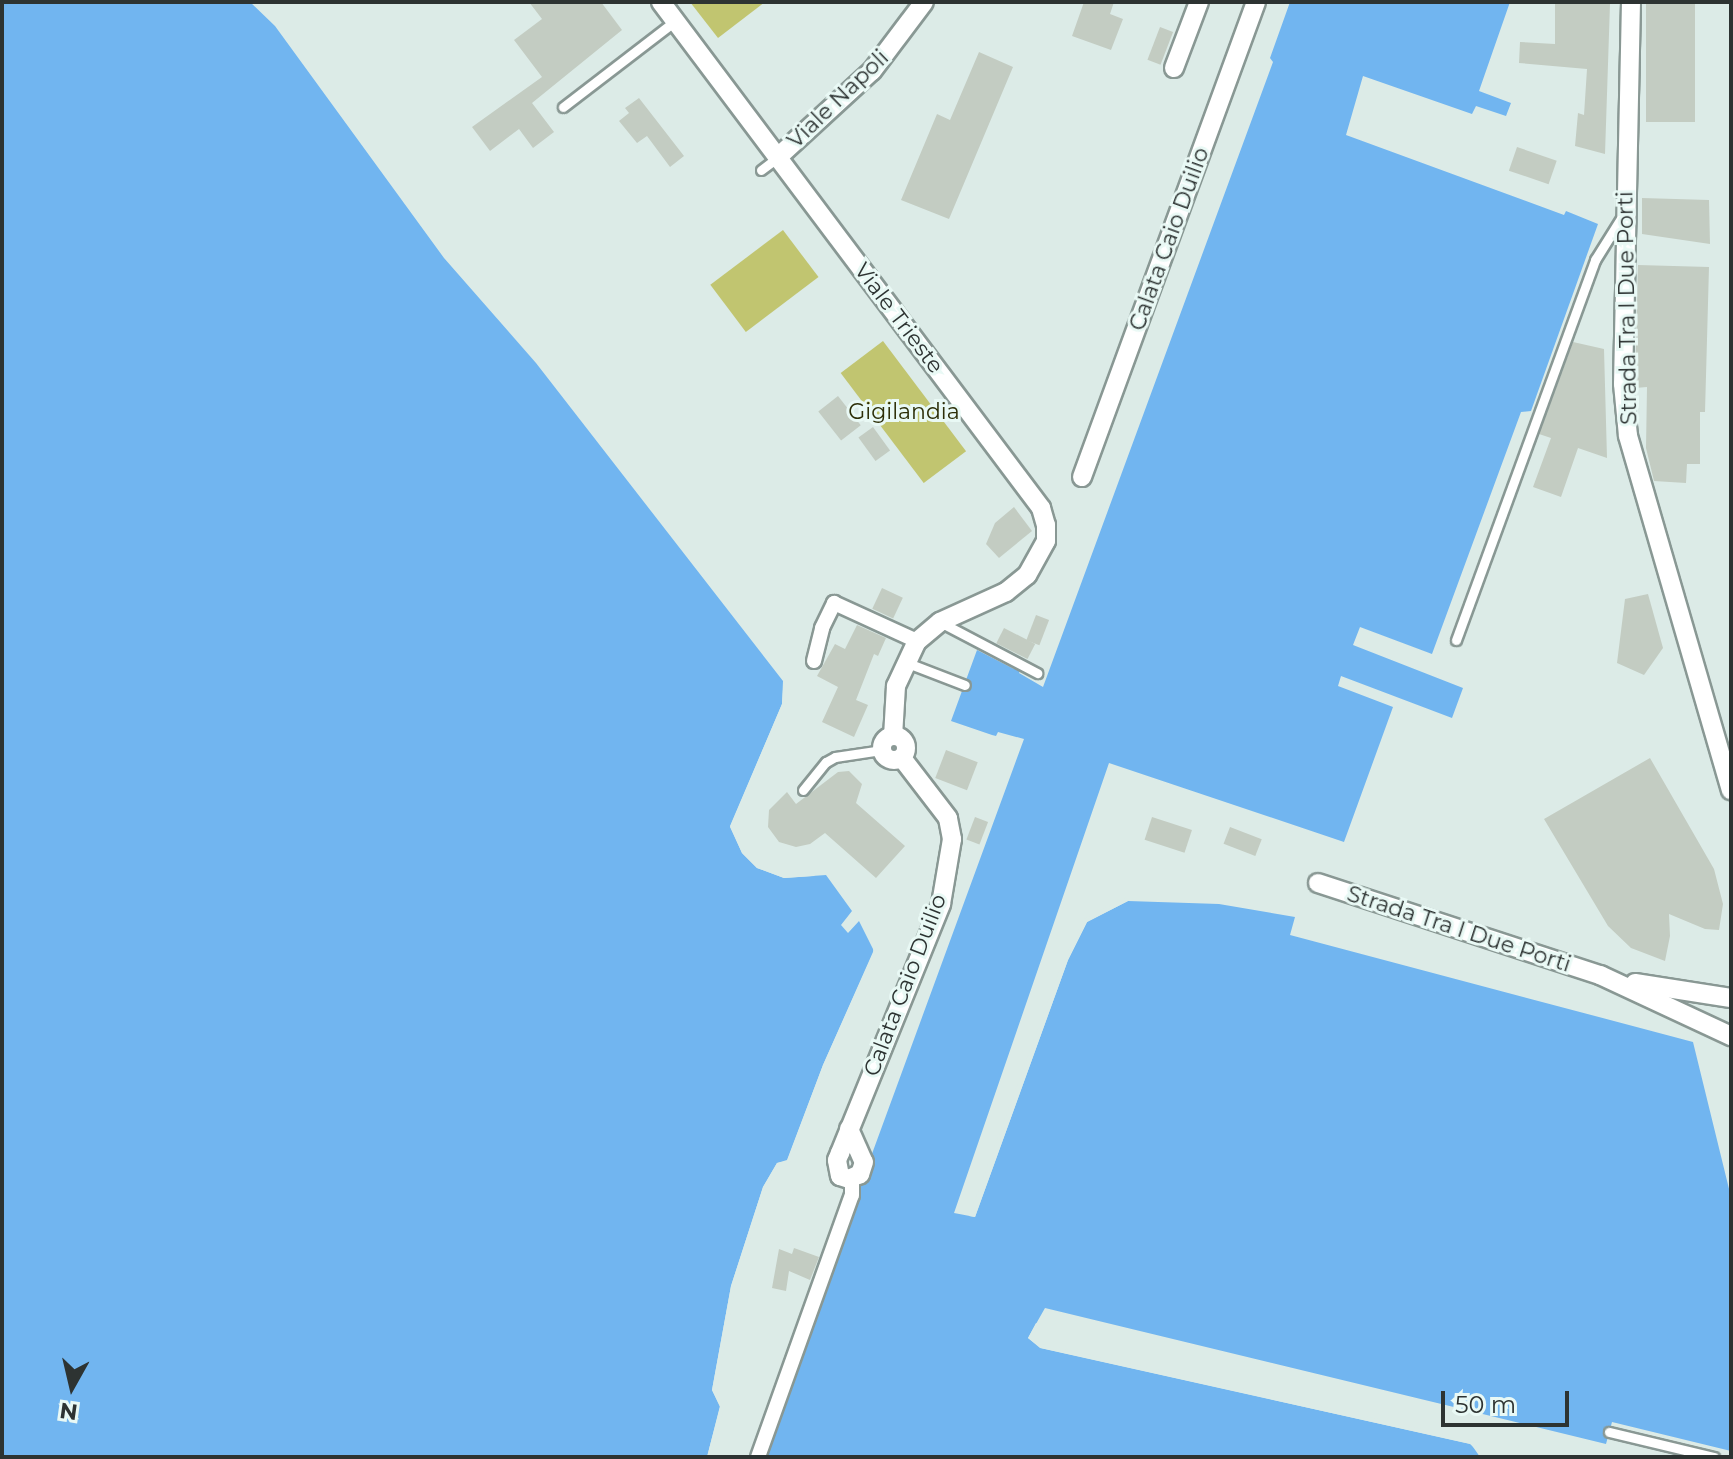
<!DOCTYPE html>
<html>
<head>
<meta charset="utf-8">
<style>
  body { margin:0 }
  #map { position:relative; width:1733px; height:1459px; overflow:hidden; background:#dcebe7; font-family:Montserrat,sans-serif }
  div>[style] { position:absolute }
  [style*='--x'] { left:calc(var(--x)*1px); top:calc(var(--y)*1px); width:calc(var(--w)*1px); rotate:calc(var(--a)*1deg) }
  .green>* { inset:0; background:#c1c570; transform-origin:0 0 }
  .water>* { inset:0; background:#71b5f0 }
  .pier>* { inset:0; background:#dcebe7 }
  .building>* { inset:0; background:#c3ccc2; transform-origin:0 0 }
  .roads { filter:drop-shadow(2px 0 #899894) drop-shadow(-2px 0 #899894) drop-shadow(0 2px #899894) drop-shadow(0 -2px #899894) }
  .service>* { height:9px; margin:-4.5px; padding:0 4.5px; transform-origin:4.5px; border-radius:4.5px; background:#fff }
  .pedestrian>* { height:14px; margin:-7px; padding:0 7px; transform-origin:7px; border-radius:7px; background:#fff }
  .minor>* { height:18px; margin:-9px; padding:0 9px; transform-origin:9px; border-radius:9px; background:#fff }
  .minor>.ring { margin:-9px; padding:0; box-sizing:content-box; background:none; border:18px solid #fff; border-radius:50% }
  span { translate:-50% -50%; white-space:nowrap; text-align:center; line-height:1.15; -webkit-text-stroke:6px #e9f9f5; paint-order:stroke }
  .street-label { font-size:22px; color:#2d3332 }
  .park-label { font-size:22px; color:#2c2e07 }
  .frame { position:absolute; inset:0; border:4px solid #2d3332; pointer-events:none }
  .north { position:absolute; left:32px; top:1347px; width:80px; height:80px; -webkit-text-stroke:6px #e9f9f5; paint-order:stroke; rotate:188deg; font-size:22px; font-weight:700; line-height:32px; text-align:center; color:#2d3332 }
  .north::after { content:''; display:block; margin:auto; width:28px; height:36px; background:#2d3332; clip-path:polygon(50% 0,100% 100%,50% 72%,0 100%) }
  .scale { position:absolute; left:1441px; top:1391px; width:128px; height:36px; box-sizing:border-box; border:4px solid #2d3332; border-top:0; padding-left:10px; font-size:24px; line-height:28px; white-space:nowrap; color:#2d3332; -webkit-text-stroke:6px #e9f9f5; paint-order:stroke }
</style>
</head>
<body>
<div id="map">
  <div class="green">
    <i style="clip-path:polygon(690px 2px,765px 2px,718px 38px)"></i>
    <i style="left:783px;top:230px;width:59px;height:91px;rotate:53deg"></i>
    <i style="left:883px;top:341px;width:138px;height:53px;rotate:53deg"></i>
  </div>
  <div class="water">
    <i style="clip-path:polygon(2px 2px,250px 2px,275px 26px,444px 258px,536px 363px,783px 681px,782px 704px,730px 827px,742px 853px,757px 868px,784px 878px,826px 875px,852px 911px,841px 925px,848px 933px,859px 921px,874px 951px,823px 1065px,787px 1161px,777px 1163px,763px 1187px,731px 1286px,712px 1390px,720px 1406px,707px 1457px,2px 1457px)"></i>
    <i style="clip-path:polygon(1290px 2px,1510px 2px,1479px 91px,1511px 103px,1506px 116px,1476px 106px,1472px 114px,1363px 76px,1346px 135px,1564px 215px,1566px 211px,1598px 224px,1531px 411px,1521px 412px,1432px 654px,1360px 627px,1353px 645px,1463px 688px,1452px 718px,1341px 676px,1338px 686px,1393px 707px,1344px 842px,1109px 763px,954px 1213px,975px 1217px,1068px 960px,1087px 922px,1128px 901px,1219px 904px,1295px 917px,1290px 935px,1693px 1042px,1731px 1197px,1731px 1451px,1612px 1422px,1606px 1444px,1045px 1308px,1028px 1338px,1041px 1348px,1471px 1444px,1480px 1457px,765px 1457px,792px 1386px,788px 1383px,1024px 739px,998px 732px,996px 736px,992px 735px,951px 721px,977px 650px,1014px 669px,1021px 669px,1019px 673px,1043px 687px,1273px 62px,1270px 58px)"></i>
  </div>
  <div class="pier">
    <i style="clip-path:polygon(784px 675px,787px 681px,786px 706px,734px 826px,745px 851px,759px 865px,785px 874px,817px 872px,814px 876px,784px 878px,757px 868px,742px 853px,730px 826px,782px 704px)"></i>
    <i style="clip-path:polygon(1127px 897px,1155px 897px,1151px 901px,1128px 901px,1087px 922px,1068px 960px,975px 1217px,969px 1216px,1064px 958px,1084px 919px)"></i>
    <i style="clip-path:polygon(874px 943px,877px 953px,827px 1066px,790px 1162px,780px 1167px,767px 1188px,735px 1287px,717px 1389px,724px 1407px,711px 1457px,707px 1457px,720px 1407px,712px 1390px,731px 1286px,763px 1187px,777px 1163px,787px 1160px,823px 1065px,873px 952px)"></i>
    <i style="clip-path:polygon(1036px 1323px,1040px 1324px,1033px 1337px,1042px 1344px,1472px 1440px,1484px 1457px,1470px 1444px,1040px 1348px,1028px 1338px)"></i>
  </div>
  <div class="building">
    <i style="clip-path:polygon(529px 2px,601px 2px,622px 30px,532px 103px,554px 132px,533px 148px,519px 129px,490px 151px,472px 127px,542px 77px,514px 40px,542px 19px)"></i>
    <i style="clip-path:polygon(1084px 2px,1114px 2px,1110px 14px,1123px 19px,1111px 50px,1072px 36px)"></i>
    <i style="clip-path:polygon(1555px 2px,1610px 4px,1605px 154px,1575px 146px,1578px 113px,1584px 115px,1587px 69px,1519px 63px,1520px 42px,1555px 44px)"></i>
    <i style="left:1646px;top:2px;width:49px;height:120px"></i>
    <i style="left:1160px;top:27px;width:14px;height:35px;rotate:21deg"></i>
    <i style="clip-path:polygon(979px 52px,1013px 67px,949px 219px,901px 200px,937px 114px,950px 120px)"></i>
    <i style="clip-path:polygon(639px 98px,684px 156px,670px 167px,647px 136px,637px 143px,619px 121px,629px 113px,625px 108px)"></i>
    <i style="left:1517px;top:147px;width:42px;height:25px;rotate:19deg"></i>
    <i style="clip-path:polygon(1642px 198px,1709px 200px,1710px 244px,1642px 234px)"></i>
    <i style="clip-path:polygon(1638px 265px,1709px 267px,1705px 412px,1700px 412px,1700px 464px,1687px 464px,1686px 483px,1654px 481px,1646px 448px,1647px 387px,1635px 388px,1635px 384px)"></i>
    <i style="clip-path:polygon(1573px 342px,1604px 349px,1607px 458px,1578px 448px,1561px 497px,1533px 487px,1551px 438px,1539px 434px)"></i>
    <i style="left:838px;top:396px;width:37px;height:25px;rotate:52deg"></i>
    <i style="left:873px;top:427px;width:29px;height:18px;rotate:54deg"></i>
    <i style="clip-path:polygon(1014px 507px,1032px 531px,999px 558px,986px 544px,995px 523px)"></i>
    <i style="left:882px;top:588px;width:23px;height:23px;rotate:25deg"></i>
    <i style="clip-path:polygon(1648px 594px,1663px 648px,1644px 675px,1617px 663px,1625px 599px)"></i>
    <i style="left:1036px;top:615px;width:14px;height:27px;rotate:21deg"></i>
    <i style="clip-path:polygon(857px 625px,886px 638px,878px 656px,874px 654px,856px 700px,868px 705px,854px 737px,822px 722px,838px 687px,817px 676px,835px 644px,845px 649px)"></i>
    <i style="left:1004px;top:628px;width:35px;height:17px;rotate:27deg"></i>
    <i style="left:946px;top:750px;width:34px;height:30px;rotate:21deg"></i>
    <i style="clip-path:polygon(1650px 758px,1714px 869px,1723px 904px,1719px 930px,1705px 929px,1669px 914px,1670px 936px,1665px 961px,1631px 948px,1608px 926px,1544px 819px)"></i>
    <i style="clip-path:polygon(849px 771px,862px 784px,856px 803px,905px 846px,876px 878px,825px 833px,810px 844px,796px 847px,779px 842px,768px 827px,769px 810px,787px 792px,796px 804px,838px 772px)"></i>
    <i style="left:975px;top:817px;width:14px;height:24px;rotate:21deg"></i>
    <i style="left:1152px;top:817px;width:42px;height:24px;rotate:18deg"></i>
    <i style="left:1230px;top:827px;width:34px;height:18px;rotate:21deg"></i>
    <i style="clip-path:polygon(794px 1248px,819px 1257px,810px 1280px,789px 1271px,786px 1291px,772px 1288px,779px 1249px,792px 1254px)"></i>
  </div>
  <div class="roads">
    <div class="service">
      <i style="--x:563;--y:107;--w:141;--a:-37.5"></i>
      <i style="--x:761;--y:170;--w:21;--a:-37"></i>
      <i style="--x:940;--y:622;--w:110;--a:27.7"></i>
      <i style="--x:1456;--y:640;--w:405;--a:-69.9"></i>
      <i style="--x:1595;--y:260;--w:53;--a:-58.1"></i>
      <i style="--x:905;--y:662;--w:64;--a:21"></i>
      <i style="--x:803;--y:790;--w:36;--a:-51"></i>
      <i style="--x:826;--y:762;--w:10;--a:-29"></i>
      <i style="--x:835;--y:757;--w:48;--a:-8.5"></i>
      <i style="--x:1609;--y:1432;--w:108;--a:13.4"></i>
    </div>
    <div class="pedestrian">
      <i style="--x:814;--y:661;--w:34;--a:-76"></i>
      <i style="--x:822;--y:628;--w:28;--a:-64"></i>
      <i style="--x:834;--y:603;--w:91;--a:24.6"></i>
      <i style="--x:758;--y:1457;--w:278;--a:-70.3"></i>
      <i style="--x:852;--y:1195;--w:16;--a:-90"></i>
    </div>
    <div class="minor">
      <i style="--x:661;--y:2;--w:633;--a:53.09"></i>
      <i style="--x:1041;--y:508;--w:18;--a:74"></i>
      <i style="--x:1046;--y:525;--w:16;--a:90"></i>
      <i style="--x:1046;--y:541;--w:39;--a:119"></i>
      <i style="--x:1027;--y:575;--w:27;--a:141"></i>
      <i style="--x:1006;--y:592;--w:72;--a:155.6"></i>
      <i style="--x:940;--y:622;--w:30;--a:140"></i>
      <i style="--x:917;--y:641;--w:50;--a:115"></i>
      <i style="--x:896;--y:686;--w:50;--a:93.4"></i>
      <i style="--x:1631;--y:2;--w:382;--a:91.2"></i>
      <i style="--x:1623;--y:384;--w:52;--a:84.5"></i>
      <i style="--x:1628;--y:436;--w:369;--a:73.8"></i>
      <i style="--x:1174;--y:68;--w:71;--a:-69.3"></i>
      <i style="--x:778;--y:157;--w:127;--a:-42.5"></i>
      <i style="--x:872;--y:71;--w:86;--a:-53"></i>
      <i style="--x:1082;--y:477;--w:506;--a:-69.88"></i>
      <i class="ring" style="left:882px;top:736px;width:6px;height:6px"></i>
      <i style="--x:1318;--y:883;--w:297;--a:18.1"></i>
      <i style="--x:1600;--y:975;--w:145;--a:25"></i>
      <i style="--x:1635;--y:983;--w:97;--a:8.9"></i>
      <i style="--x:849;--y:1129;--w:36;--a:66"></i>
      <i style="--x:864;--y:1162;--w:13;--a:108"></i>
      <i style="--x:860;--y:1174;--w:12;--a:156"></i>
      <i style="--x:849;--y:1179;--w:9;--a:-162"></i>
      <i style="--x:840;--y:1176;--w:16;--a:-101"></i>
      <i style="--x:837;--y:1160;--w:8;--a:-67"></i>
      <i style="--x:840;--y:1153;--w:269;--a:-67.9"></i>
      <i style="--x:941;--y:904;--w:66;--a:-80.4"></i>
      <i style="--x:952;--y:839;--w:21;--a:-101"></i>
      <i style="--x:948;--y:818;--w:76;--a:-127.5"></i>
    </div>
  </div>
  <div class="street-label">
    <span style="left:838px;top:99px;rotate:-44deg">Viale Napoli</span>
    <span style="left:1169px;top:239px;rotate:-70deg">Calata Caio Duilio</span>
    <span style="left:1627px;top:308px;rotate:-91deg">Strada Tra I Due Porti</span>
    <span style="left:899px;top:318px;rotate:53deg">Viale Trieste</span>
    <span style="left:1459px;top:929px;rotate:18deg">Strada Tra I Due Porti</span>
    <span style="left:905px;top:985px;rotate:-69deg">Calata Caio Duilio</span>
  </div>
  <div class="park-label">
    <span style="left:904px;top:412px">Gigilandia</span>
  </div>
  <div class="frame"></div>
  <div class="north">N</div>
  <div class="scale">50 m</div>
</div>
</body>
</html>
